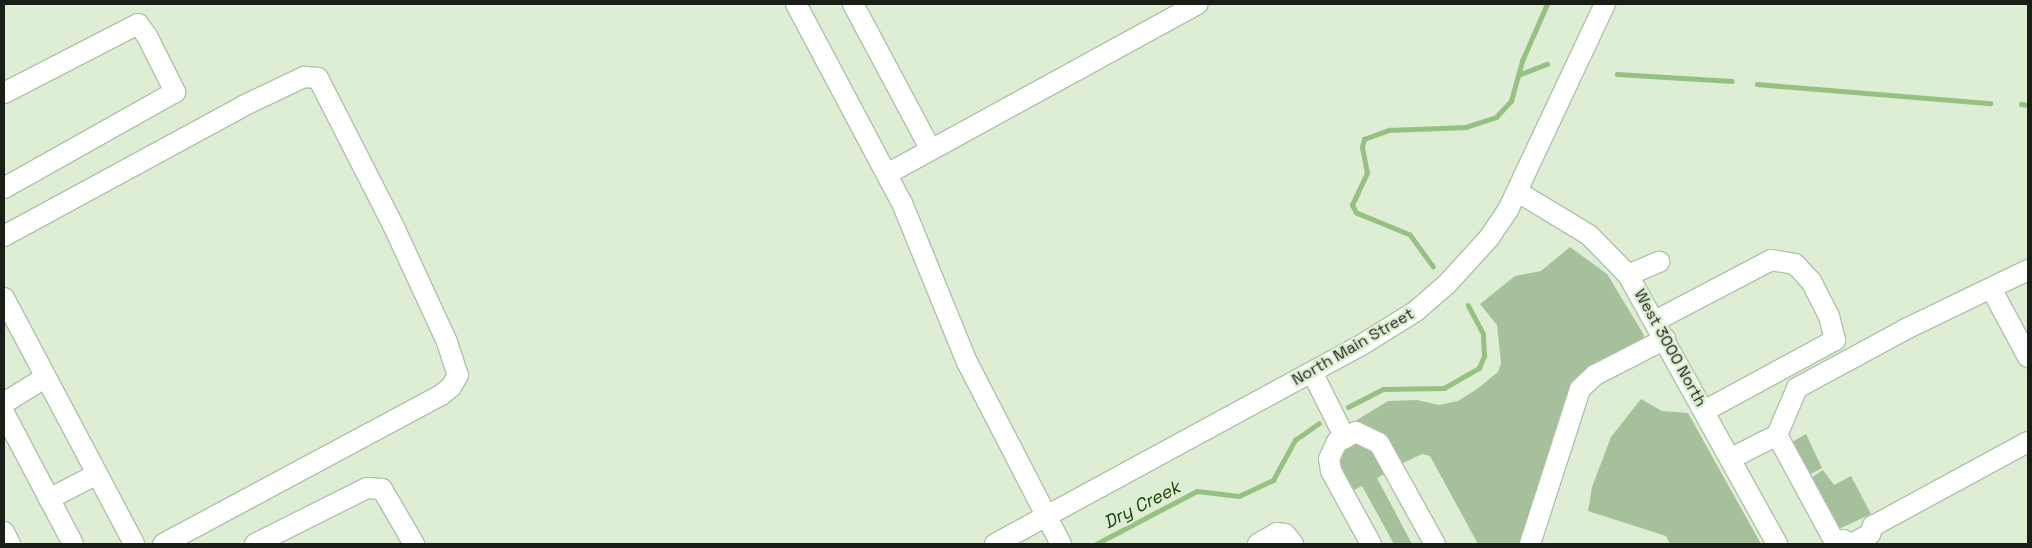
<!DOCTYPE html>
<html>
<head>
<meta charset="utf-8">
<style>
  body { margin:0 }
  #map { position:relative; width:2032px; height:548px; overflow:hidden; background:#ddeed5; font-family:"Space Grotesk",sans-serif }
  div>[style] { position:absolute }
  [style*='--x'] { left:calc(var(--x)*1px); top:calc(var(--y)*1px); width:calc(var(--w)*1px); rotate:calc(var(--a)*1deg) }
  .green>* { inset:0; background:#a6c09b }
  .stream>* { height:4.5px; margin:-2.25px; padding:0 2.25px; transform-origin:2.25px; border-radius:2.25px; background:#97c183 }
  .roads { filter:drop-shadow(1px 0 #b1c2aa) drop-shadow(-1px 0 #b1c2aa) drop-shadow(0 1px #b1c2aa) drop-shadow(0 -1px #b1c2aa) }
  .minor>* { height:20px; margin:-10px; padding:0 10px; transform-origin:10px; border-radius:10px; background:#fff }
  span { translate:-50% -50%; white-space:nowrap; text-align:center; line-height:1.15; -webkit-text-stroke:5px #ddeed5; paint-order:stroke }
  .street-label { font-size:16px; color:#191f16 }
  .water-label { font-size:18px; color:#1a4100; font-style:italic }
  .frame { position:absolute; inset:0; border:5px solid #191f16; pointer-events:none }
</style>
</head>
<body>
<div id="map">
  <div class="green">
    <i style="clip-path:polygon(1570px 247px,1607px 274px,1644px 335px,1641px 343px,1591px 371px,1525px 544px,1478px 544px,1430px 456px,1422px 454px,1401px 464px,1382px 433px,1352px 423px,1388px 401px,1417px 400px,1439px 405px,1458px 401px,1477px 389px,1498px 372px,1501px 363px,1497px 325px,1480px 304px,1515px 276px,1541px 271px)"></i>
    <i style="clip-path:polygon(1641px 399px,1662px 411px,1688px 413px,1761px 544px,1670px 544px,1666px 536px,1588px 511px,1592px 487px,1611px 437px)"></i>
    <i style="clip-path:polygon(1806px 434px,1822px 468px,1811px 474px,1792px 442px)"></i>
    <i style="clip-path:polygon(1357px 442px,1372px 446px,1385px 474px,1377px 478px,1412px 544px,1394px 544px,1362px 486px,1352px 491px,1340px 471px,1340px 455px,1348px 445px)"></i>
    <i style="clip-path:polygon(1823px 470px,1834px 485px,1851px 476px,1871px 514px,1839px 529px,1811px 478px)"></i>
  </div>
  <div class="stream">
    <i style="--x:1617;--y:74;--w:115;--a:3.5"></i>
    <i style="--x:1518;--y:75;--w:31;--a:-21"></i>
    <i style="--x:1757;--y:84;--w:234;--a:4.7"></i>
    <i style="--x:2021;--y:104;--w:7;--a:8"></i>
    <i style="--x:1433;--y:267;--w:39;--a:-126"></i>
    <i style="--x:1410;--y:235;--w:58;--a:-157.8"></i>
    <i style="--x:1356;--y:213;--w:9;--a:-117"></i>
    <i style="--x:1352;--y:205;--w:35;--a:-65"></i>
    <i style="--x:1367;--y:173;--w:26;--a:-101"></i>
    <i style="--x:1362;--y:147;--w:8;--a:-76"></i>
    <i style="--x:1364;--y:139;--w:27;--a:-20"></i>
    <i style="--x:1389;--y:130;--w:77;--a:-2.2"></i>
    <i style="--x:1466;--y:127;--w:32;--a:-18"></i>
    <i style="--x:1496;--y:117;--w:22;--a:-47"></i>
    <i style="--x:1511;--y:101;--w:41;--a:-74.6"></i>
    <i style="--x:1522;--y:61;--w:62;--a:-66.3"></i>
    <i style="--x:1348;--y:407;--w:39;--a:-27"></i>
    <i style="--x:1383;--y:389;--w:61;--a:-0.9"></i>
    <i style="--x:1444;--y:388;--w:40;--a:-29.7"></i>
    <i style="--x:1479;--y:368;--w:13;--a:-67"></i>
    <i style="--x:1484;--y:356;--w:22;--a:-93"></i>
    <i style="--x:1483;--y:334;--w:32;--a:-118"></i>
    <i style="--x:1096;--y:544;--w:114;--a:-27.7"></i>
    <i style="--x:1197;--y:491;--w:42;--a:6.8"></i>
    <i style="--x:1239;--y:496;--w:38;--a:-25"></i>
    <i style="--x:1273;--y:480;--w:46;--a:-61.2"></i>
    <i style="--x:1295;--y:440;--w:29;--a:-35"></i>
  </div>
  <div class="roads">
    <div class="minor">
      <i style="--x:796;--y:4;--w:225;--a:62"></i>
      <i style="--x:902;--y:203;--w:172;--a:67.8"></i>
      <i style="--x:967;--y:362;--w:205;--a:62.7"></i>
      <i style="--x:853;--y:4;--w:163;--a:61.9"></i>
      <i style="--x:4;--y:93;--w:151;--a:-27.2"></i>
      <i style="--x:138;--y:24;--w:15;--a:53"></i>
      <i style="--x:147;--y:36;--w:63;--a:63.4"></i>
      <i style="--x:175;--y:92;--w:196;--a:150.7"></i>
      <i style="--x:887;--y:174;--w:354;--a:-28.7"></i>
      <i style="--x:1518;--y:192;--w:83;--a:31.2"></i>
      <i style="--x:1589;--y:235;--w:56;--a:45.7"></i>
      <i style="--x:1628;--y:275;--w:308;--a:61"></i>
      <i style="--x:4;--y:236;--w:272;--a:-28.5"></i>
      <i style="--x:243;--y:106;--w:68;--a:-25.4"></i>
      <i style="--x:304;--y:77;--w:14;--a:4"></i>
      <i style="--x:318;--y:78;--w:165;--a:63"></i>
      <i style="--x:393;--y:225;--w:129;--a:65.2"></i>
      <i style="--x:447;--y:342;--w:35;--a:72"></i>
      <i style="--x:458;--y:375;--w:14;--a:120"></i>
      <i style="--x:451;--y:387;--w:13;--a:141"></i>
      <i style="--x:441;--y:395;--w:315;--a:151.8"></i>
      <i style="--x:1628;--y:275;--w:34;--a:-23"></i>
      <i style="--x:1992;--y:290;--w:76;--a:61.8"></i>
      <i style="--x:4;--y:298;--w:278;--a:62.1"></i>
      <i style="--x:1655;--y:321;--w:131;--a:-27.7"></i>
      <i style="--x:1771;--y:260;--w:24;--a:9"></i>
      <i style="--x:1795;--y:264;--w:23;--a:47"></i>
      <i style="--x:1811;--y:281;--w:39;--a:63"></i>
      <i style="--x:1829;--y:316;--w:25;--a:76"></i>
      <i style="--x:1835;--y:340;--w:149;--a:151.5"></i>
      <i style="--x:1312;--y:372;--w:74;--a:63.4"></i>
      <i style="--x:4;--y:403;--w:49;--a:-31.8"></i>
      <i style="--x:4;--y:413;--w:148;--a:62.2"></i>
      <i style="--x:1777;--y:435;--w:124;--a:61.6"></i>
      <i style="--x:1730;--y:459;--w:53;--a:-27.1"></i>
      <i style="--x:1777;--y:435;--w:51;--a:-66.9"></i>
      <i style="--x:1797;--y:388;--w:124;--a:-28.4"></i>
      <i style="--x:1906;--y:329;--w:136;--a:-25.8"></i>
      <i style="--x:49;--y:499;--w:54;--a:-27.5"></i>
      <i style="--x:4;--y:532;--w:13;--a:63"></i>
      <i style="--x:1843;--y:540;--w:10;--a:24"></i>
      <i style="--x:1852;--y:544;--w:21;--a:-29"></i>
      <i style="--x:1870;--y:534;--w:9;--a:-69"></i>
      <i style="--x:1873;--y:526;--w:176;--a:-28.5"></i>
      <i style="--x:255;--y:544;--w:125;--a:-26.6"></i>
      <i style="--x:367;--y:488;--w:15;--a:4"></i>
      <i style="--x:382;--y:489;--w:64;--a:59.8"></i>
      <i style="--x:995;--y:544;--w:419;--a:-28.5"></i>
      <i style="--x:1363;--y:344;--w:62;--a:-31.9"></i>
      <i style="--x:1416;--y:311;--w:41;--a:-41.1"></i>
      <i style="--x:1447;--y:284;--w:62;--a:-47.6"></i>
      <i style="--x:1489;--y:238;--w:34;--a:-56"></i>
      <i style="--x:1508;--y:210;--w:228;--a:-64.8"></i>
      <i style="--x:1258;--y:544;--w:22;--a:-30"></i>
      <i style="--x:1277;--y:533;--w:8;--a:7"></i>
      <i style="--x:1285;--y:534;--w:13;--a:51"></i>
      <i style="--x:1371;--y:544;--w:83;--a:-118.7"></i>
      <i style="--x:1331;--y:471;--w:12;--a:-99"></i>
      <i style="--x:1329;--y:459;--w:19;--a:-65"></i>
      <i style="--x:1337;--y:442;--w:21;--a:-28"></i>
      <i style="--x:1356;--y:432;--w:25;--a:26"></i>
      <i style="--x:1379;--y:443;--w:115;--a:61"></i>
      <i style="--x:1530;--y:544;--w:163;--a:-72.1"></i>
      <i style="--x:1580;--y:389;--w:21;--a:-43"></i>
      <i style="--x:1595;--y:375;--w:79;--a:-27.2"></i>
    </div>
  </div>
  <div class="street-label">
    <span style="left:1353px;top:347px;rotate:-30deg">North Main Street</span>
    <span style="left:1670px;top:348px;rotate:61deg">West 3000 North</span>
  </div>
  <div class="water-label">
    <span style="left:1142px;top:505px;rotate:-27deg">Dry Creek</span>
  </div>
  <div class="frame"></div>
</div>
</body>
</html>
